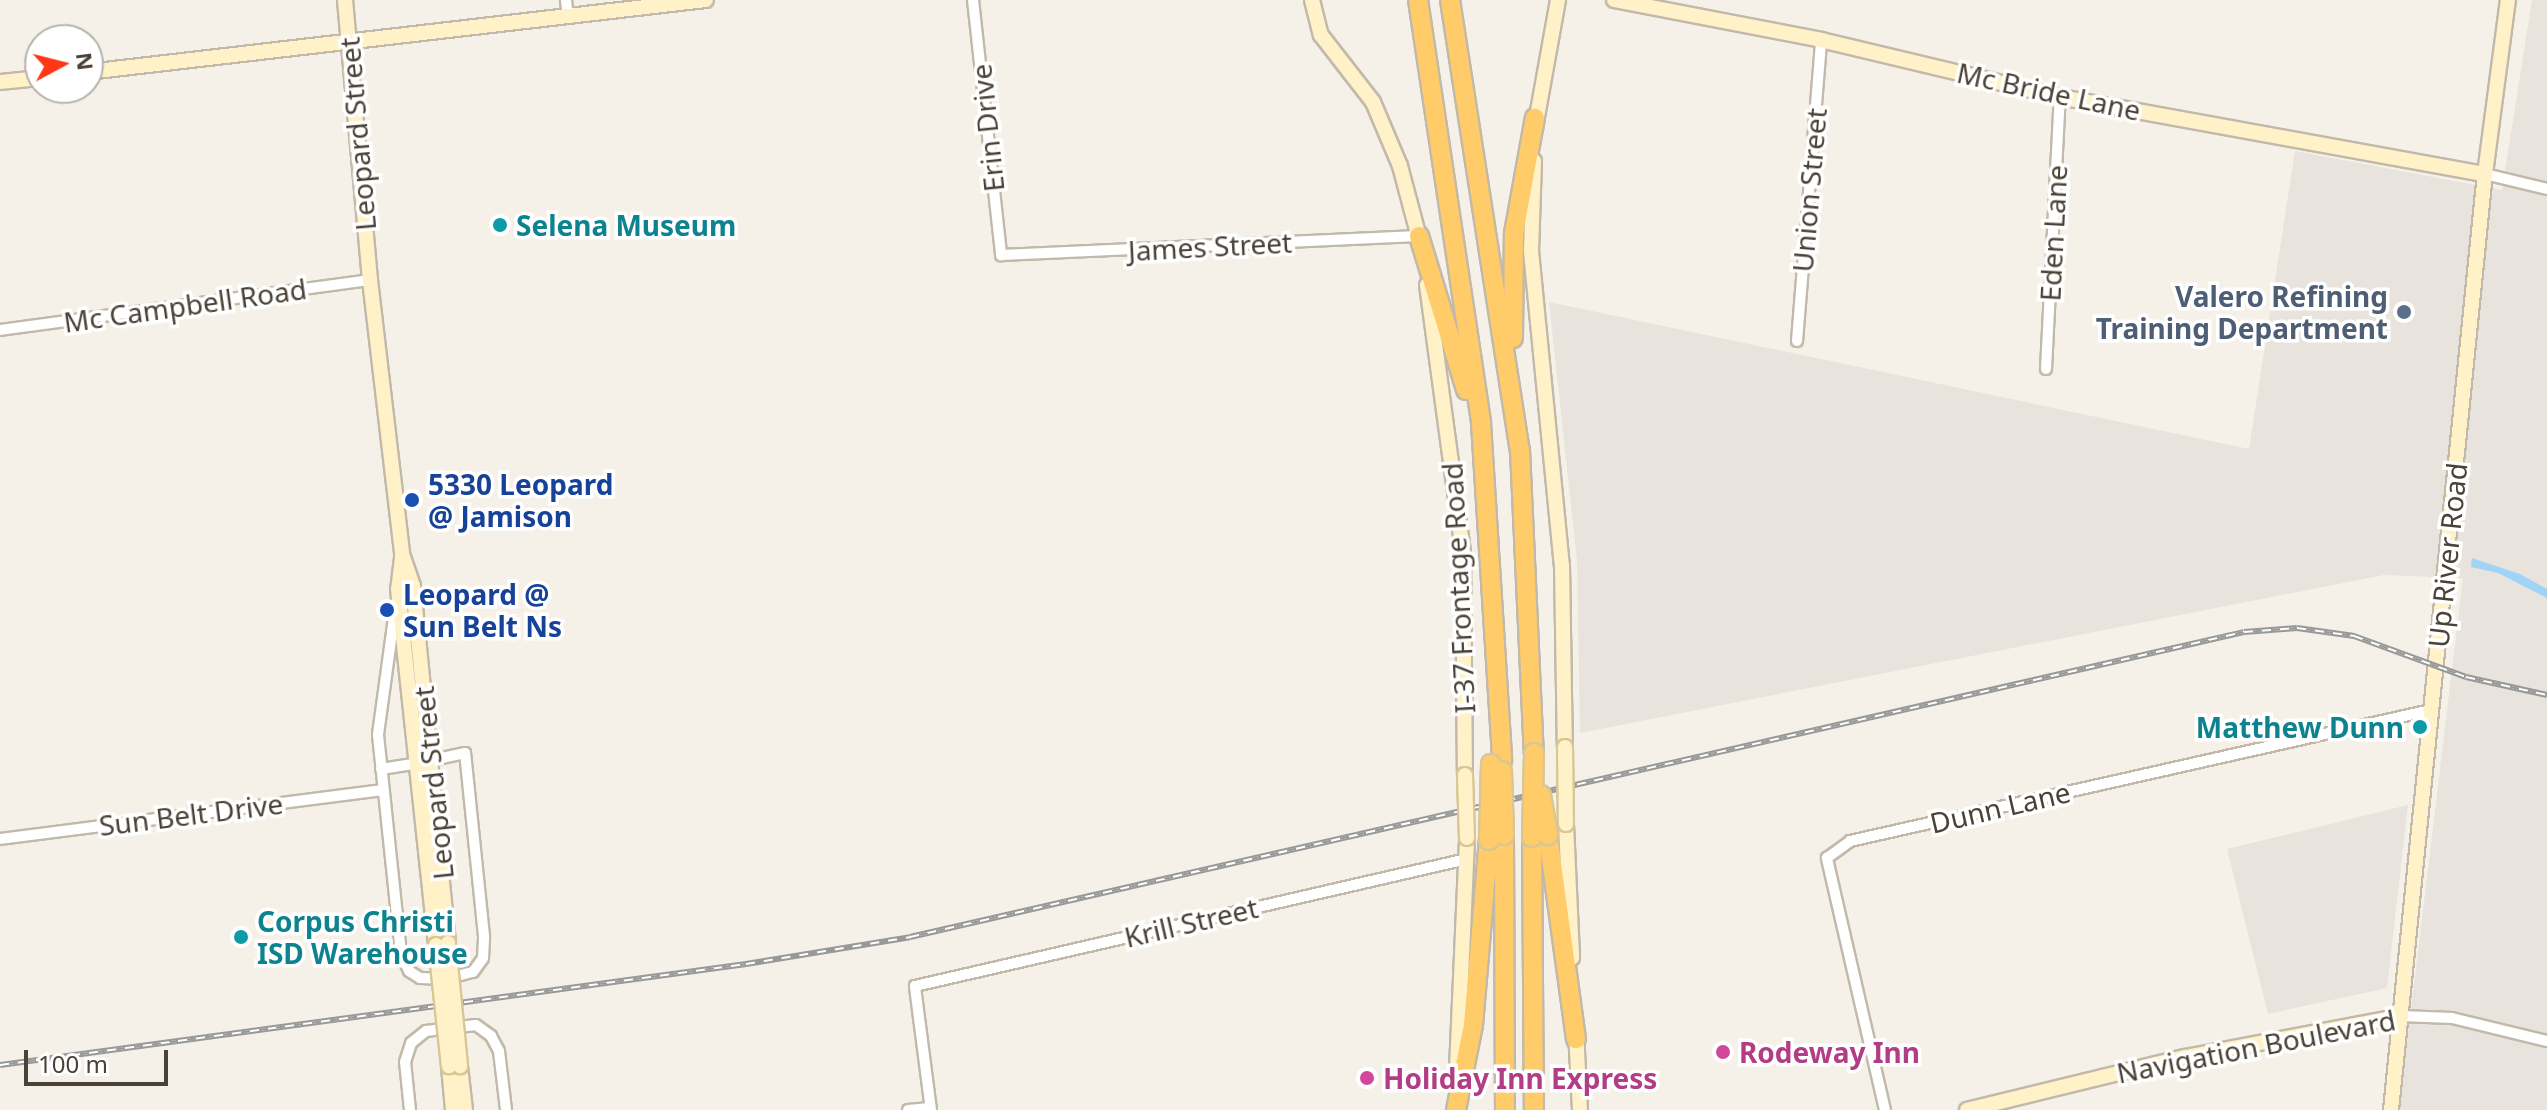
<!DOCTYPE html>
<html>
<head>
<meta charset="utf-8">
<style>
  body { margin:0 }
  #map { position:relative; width:2547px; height:1110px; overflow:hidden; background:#f5f1e8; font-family:"Noto Sans",sans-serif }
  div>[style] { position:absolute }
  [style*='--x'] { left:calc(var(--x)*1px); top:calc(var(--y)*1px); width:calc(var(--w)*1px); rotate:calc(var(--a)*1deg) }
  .industrial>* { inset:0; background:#e8e3dd }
  .water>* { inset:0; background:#a0d4f7 }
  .roads { filter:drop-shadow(2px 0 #c2b9aa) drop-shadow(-2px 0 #c2b9aa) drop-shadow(0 2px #c2b9aa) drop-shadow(0 -2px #c2b9aa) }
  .street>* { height:10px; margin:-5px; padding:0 5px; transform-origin:5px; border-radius:5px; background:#fff }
  .secondary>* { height:14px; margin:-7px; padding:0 7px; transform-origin:7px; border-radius:7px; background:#fff1c8 }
  .highway>* { height:18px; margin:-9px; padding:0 9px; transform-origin:9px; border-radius:9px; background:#ffcc69 }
  .rail>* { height:6px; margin-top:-3px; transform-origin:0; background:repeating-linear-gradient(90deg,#fff 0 9px,#989898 0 18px); box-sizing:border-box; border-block:2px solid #989898 }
  .bridges { filter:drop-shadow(2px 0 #d9c694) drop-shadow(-2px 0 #d9c694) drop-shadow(0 2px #d9c694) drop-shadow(0 -2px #d9c694) }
  .secondary-bridge>* { height:14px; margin:-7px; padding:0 7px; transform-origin:7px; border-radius:7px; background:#fff1c8 }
  .highway-bridge>* { height:18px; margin:-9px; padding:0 9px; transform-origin:9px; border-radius:9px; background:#ffcc69 }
  .dots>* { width:22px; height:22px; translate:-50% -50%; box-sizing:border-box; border:4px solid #fff; border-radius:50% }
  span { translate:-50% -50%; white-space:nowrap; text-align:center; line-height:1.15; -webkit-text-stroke:7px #fff; paint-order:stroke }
  .street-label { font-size:28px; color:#4a4236 }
  .culture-label { font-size:28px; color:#0d838f; font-weight:700 }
  .left { translate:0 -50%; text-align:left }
  .right { translate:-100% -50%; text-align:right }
  .service-label { font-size:28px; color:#4e5e75; font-weight:700 }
  .transit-label { font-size:28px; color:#164399; font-weight:700 }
  .hotel-label { font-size:28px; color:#b23c85; font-weight:700 }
  .north { position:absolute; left:24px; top:24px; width:80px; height:80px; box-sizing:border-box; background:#fff; border:2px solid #b7b3af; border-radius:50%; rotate:83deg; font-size:22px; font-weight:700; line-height:32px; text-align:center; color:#4a4236 }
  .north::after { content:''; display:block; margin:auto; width:28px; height:36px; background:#ff3715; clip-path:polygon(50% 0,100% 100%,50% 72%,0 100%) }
  .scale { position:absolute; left:24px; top:1050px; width:144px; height:36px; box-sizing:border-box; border:4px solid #4a4236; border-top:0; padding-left:10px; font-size:24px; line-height:28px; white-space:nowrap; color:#4a4236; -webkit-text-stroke:6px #fff; paint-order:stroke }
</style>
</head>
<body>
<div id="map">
  <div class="industrial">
    <i style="clip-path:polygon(2532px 0,2547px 0,2547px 1110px,2399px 1110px,2463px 578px,2384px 575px,1580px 733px,1577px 561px,1549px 302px,2249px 449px,2295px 151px,2502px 190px)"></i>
    <i style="clip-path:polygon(2408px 805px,2387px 988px,2268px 1014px,2227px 849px)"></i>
  </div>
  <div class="water">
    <i style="clip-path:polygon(2472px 558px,2520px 574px,2547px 589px,2547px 598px,2498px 573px,2471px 567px)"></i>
  </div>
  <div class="roads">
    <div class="street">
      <i style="--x:566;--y:0;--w:18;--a:84"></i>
      <i style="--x:973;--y:0;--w:257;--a:83.7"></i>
      <i style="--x:1001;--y:255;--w:418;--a:-2.6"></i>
      <i style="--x:2485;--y:174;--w:64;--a:13.6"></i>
      <i style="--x:0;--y:330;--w:373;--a:-7.7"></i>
      <i style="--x:1797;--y:341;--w:302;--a:-85.4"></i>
      <i style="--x:2046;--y:369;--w:272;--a:-87.1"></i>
      <i style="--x:396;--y:603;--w:133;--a:97.8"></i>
      <i style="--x:378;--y:735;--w:219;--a:84"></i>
      <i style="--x:401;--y:953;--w:20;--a:66"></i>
      <i style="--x:409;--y:971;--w:13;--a:32"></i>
      <i style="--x:420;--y:978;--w:26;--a:2"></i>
      <i style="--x:446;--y:979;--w:28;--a:-15"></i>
      <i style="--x:473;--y:972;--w:17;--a:-54"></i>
      <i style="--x:483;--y:958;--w:22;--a:-87"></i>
      <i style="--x:484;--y:936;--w:184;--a:-95.9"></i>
      <i style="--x:465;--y:753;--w:35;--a:168"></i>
      <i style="--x:381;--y:769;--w:37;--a:-9"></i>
      <i style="--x:0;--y:839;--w:385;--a:-7.3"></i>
      <i style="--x:2401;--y:1016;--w:51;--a:2.2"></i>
      <i style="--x:2452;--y:1018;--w:98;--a:13.6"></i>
      <i style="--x:410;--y:1110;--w:48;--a:-95.9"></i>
      <i style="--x:405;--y:1062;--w:20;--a:-72"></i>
      <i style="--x:411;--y:1043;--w:19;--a:-39"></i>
      <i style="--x:426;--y:1031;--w:50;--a:-6.8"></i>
      <i style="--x:476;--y:1025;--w:19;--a:36"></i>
      <i style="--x:491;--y:1036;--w:17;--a:62"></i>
      <i style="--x:499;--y:1051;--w:59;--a:83.2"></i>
      <i style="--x:908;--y:1110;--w:22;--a:-5"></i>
      <i style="--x:931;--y:1110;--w:125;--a:-97.4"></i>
      <i style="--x:915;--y:986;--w:566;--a:-12.96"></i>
      <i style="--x:1885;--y:1110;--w:259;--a:-103"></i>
      <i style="--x:1827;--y:858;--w:29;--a:-36"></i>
      <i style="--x:1850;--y:841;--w:596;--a:-12.71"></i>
    </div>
    <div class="secondary">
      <i style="--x:345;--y:0;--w:281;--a:84.9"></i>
      <i style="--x:370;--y:280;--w:276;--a:83.3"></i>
      <i style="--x:402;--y:554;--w:34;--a:71"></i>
      <i style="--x:413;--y:586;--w:359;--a:84.4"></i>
      <i style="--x:1312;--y:0;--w:36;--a:76"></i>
      <i style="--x:1321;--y:35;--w:85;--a:52.2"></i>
      <i style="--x:1373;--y:102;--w:69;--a:67.1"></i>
      <i style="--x:1400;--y:166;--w:82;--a:75.1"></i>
      <i style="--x:1614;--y:0;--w:211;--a:10.9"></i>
      <i style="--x:1821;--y:40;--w:246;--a:13.4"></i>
      <i style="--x:2060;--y:97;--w:432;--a:10.3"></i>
      <i style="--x:88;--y:72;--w:622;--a:-6.65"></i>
      <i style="--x:0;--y:82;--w:40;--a:-5.7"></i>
      <i style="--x:1535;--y:128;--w:130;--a:-79.8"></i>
      <i style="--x:1534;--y:161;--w:90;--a:91.9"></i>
      <i style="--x:1531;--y:251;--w:316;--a:84.4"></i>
      <i style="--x:1562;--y:565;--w:182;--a:89.1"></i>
      <i style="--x:1427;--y:285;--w:269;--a:82.3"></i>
      <i style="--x:1463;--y:552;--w:223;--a:89.5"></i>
      <i style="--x:402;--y:558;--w:31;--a:97"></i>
      <i style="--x:398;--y:589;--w:358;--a:83.9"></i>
      <i style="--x:1566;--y:824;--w:134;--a:87.4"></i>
      <i style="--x:1576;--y:1031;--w:79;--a:87.1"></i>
      <i style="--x:449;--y:1066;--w:44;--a:84.8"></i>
      <i style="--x:460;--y:1066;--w:44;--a:83.5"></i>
      <i style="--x:1457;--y:1069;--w:231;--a:-87.5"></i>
      <i style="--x:1967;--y:1110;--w:224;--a:-13.7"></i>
      <i style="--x:2185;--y:1057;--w:220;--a:-10.7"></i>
      <i style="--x:2391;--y:1110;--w:941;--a:-84.27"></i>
      <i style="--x:2485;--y:174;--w:176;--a:-82.5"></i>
    </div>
    <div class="highway">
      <i style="--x:1418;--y:0;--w:428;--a:81.5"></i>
      <i style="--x:1481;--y:423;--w:338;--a:86.4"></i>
      <i style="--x:1450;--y:0;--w:455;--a:81.2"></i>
      <i style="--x:1520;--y:450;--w:303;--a:87.4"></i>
      <i style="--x:1419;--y:236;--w:161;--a:73"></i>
      <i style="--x:1513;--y:338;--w:105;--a:-89.5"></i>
      <i style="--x:1514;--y:233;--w:117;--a:-79.7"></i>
      <i style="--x:1504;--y:835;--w:275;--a:89.8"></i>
      <i style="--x:1548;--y:835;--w:206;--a:82.2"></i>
      <i style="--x:1532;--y:837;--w:273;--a:89.6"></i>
      <i style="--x:1456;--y:1110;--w:87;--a:-78.7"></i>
      <i style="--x:1473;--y:1025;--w:186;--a:-85.1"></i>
    </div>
  </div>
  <div class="rail">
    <i style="--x:0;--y:1065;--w:753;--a:-7.71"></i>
    <i style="--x:746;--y:964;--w:166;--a:-9.3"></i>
    <i style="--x:910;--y:937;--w:1368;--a:-12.88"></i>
    <i style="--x:2244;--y:632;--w:53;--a:-4.3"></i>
    <i style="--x:2297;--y:628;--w:58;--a:8"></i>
    <i style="--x:2354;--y:636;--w:119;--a:20.1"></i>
    <i style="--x:2466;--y:677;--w:83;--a:12.5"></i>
  </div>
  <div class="bridges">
    <div class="secondary-bridge">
      <i style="--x:1565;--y:747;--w:77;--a:89.3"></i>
      <i style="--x:1465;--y:775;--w:63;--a:88.2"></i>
      <i style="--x:448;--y:943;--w:124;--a:84.4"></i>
      <i style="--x:436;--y:945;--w:122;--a:83.9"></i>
    </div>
    <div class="highway-bridge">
      <i style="--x:1502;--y:771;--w:64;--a:88.2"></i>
      <i style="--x:1541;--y:795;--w:41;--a:80.1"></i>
      <i style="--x:1532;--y:837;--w:84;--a:-88.6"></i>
      <i style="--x:1489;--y:840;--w:76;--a:-88.5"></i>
    </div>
  </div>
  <div class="dots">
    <i style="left:500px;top:225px;background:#0f9aa8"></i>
    <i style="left:2404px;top:312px;background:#5c6f8a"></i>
    <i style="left:412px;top:500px;background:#1a4fb4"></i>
    <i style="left:387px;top:610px;background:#1a4fb4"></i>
    <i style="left:2420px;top:727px;background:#0f9aa8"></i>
    <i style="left:241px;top:937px;background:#0f9aa8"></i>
    <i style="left:1723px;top:1052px;background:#d1479c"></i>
    <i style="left:1367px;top:1078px;background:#d1479c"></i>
  </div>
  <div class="street-label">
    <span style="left:2049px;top:91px;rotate:12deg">Mc Bride Lane</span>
    <span style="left:987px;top:128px;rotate:-96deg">Erin Drive</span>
    <span style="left:357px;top:134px;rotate:-95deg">Leopard Street</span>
    <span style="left:1809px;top:190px;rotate:-85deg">Union Street</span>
    <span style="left:2053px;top:233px;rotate:-87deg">Eden Lane</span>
    <span style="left:1210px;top:246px;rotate:-3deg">James Street</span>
    <span style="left:185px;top:305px;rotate:-8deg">Mc Campbell Road</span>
    <span style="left:2447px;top:555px;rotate:-84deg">Up River Road</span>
    <span style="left:1458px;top:588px;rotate:-93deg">I-37 Frontage Road</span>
    <span style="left:433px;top:783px;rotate:-96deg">Leopard Street</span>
    <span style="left:2000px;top:807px;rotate:-13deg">Dunn Lane</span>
    <span style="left:191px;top:814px;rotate:-7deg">Sun Belt Drive</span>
    <span style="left:1191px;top:922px;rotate:-13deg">Krill Street</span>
    <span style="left:2256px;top:1046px;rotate:-11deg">Navigation Boulevard</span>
  </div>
  <div class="culture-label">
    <span class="left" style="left:516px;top:225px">Selena Museum</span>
    <span class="right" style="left:2404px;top:727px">Matthew Dunn</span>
    <span class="left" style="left:257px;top:937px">Corpus Christi<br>ISD Warehouse</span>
  </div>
  <div class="service-label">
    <span class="right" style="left:2388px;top:312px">Valero Refining<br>Training Department</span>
  </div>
  <div class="transit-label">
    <span class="left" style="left:428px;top:500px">5330 Leopard<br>@ Jamison</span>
    <span class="left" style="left:403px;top:610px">Leopard @<br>Sun Belt Ns</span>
  </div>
  <div class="hotel-label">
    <span class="left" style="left:1739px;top:1052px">Rodeway Inn</span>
    <span class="left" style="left:1383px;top:1078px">Holiday Inn Express</span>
  </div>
  <div class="north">N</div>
  <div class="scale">100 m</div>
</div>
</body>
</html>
